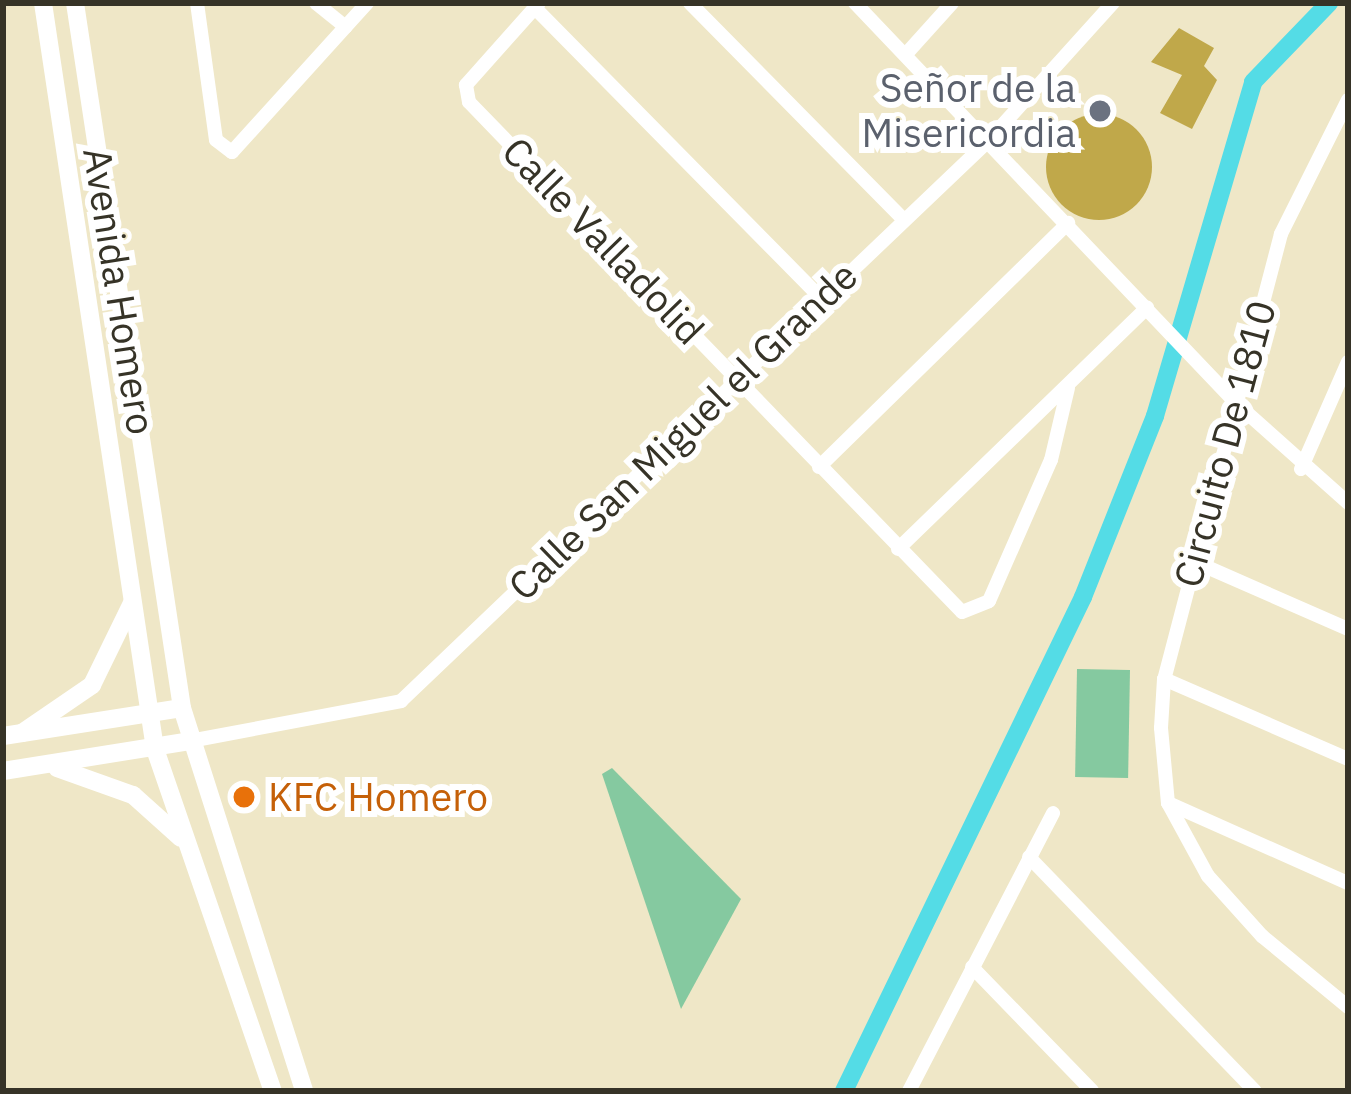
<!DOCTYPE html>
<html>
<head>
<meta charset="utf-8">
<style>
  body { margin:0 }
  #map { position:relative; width:1351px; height:1094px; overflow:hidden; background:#efe7c7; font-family:"IBM Plex Sans",sans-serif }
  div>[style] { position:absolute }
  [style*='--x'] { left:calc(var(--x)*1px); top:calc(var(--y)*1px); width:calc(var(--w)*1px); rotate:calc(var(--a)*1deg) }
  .green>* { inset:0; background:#85c9a0; transform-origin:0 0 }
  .canal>* { height:18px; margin:-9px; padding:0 9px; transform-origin:9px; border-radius:9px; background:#54dce6 }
  .building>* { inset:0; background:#c0a84a }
  .round { border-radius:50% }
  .street>* { height:14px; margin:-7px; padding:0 7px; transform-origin:7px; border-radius:7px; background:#fff }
  .secondary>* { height:18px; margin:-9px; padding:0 9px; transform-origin:9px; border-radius:9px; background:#fff }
  .dots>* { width:33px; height:33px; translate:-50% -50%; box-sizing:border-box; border:6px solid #fff; border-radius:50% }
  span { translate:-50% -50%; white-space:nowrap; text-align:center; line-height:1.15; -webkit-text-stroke:12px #fff; paint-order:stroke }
  .worship-label { font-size:39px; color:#5b616d }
  .right { translate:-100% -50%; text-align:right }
  .street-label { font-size:39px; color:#363327 }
  .food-label { font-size:39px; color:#c56008 }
  .left { translate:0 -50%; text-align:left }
  .frame { position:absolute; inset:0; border:6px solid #363327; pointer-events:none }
</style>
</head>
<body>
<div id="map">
  <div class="green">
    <i style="left:1077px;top:669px;width:53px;height:108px;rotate:1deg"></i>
    <i style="clip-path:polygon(612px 768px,741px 899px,681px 1009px,602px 774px)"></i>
  </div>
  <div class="canal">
    <i style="--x:844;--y:1091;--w:549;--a:-64.18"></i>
    <i style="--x:1083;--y:597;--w:195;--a:-68.3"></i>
    <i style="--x:1155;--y:416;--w:348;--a:-73.6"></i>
    <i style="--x:1253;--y:82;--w:110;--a:-46.1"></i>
  </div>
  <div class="building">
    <i style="clip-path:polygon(1179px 28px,1214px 48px,1204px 66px,1217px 80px,1192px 129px,1160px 113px,1182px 75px,1151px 62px)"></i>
    <i class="round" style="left:1046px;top:114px;width:106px;height:106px"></i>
  </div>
  <div class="street">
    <i style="--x:197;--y:3;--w:138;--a:82.1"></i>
    <i style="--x:216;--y:140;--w:20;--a:37"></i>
    <i style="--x:232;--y:152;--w:201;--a:-47.8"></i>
    <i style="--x:316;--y:3;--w:38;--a:39"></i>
    <i style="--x:539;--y:3;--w:110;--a:131.7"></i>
    <i style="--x:466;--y:85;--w:17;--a:80"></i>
    <i style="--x:469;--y:102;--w:709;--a:45.97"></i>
    <i style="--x:962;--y:612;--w:29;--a:-22"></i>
    <i style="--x:989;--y:601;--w:154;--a:-66.3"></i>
    <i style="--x:1051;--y:460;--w:74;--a:-76.7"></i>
    <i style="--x:690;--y:3;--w:305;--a:45.4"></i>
    <i style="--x:855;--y:3;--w:554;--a:46.39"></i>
    <i style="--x:1237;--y:404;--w:149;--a:41.7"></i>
    <i style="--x:535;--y:8;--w:407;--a:45.4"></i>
    <i style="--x:907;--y:53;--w:67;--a:-48"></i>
    <i style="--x:1348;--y:100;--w:150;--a:116.6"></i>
    <i style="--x:1281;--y:234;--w:460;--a:104.7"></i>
    <i style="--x:1164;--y:679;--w:49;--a:93.5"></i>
    <i style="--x:1161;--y:728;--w:75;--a:84.7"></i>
    <i style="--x:1168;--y:803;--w:83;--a:61.3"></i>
    <i style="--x:1208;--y:876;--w:81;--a:48"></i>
    <i style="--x:1262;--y:936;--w:112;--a:39.5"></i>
    <i style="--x:819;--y:467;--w:349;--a:-44.4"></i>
    <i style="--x:1301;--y:469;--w:117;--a:-66.3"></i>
    <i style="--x:898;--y:549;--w:347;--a:-44.1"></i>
    <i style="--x:1193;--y:561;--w:169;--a:23.7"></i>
    <i style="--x:1164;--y:679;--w:201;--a:23.5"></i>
    <i style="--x:190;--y:741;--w:215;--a:-10.7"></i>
    <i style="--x:401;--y:701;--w:813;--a:-43.65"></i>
    <i style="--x:989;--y:140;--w:185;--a:-47.9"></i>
    <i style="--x:1168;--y:803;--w:197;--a:24"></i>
    <i style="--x:1029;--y:857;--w:325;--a:46"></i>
    <i style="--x:972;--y:967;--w:173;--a:45.9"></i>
    <i style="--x:909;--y:1091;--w:313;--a:-62.6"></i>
  </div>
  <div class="secondary">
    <i style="--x:43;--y:3;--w:754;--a:81.46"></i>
    <i style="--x:155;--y:749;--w:362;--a:71"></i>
    <i style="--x:75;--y:3;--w:713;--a:81.37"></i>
    <i style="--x:182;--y:708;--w:402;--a:72.3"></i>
    <i style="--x:22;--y:733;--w:85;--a:-34.4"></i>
    <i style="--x:92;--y:685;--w:91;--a:-64"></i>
    <i style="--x:3;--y:736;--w:181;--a:-8.9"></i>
    <i style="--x:57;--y:768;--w:81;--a:19.6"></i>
    <i style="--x:133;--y:795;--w:64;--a:41.9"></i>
    <i style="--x:3;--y:771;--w:189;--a:-9.1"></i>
  </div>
  <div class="dots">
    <i style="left:1100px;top:111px;background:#6b7280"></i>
    <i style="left:244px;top:797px;background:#e8710a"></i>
  </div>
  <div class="worship-label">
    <span class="right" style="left:1076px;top:111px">Señor de la<br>Misericordia</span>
  </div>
  <div class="street-label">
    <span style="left:603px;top:241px;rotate:46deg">Calle Valladolid</span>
    <span style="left:119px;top:291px;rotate:81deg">Avenida Homero</span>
    <span style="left:683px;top:431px;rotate:-44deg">Calle San Miguel el Grande</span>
    <span style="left:1225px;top:444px;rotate:-75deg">Circuito De 1810</span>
  </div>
  <div class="food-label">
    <span class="left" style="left:268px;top:797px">KFC Homero</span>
  </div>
  <div class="frame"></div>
</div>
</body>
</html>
